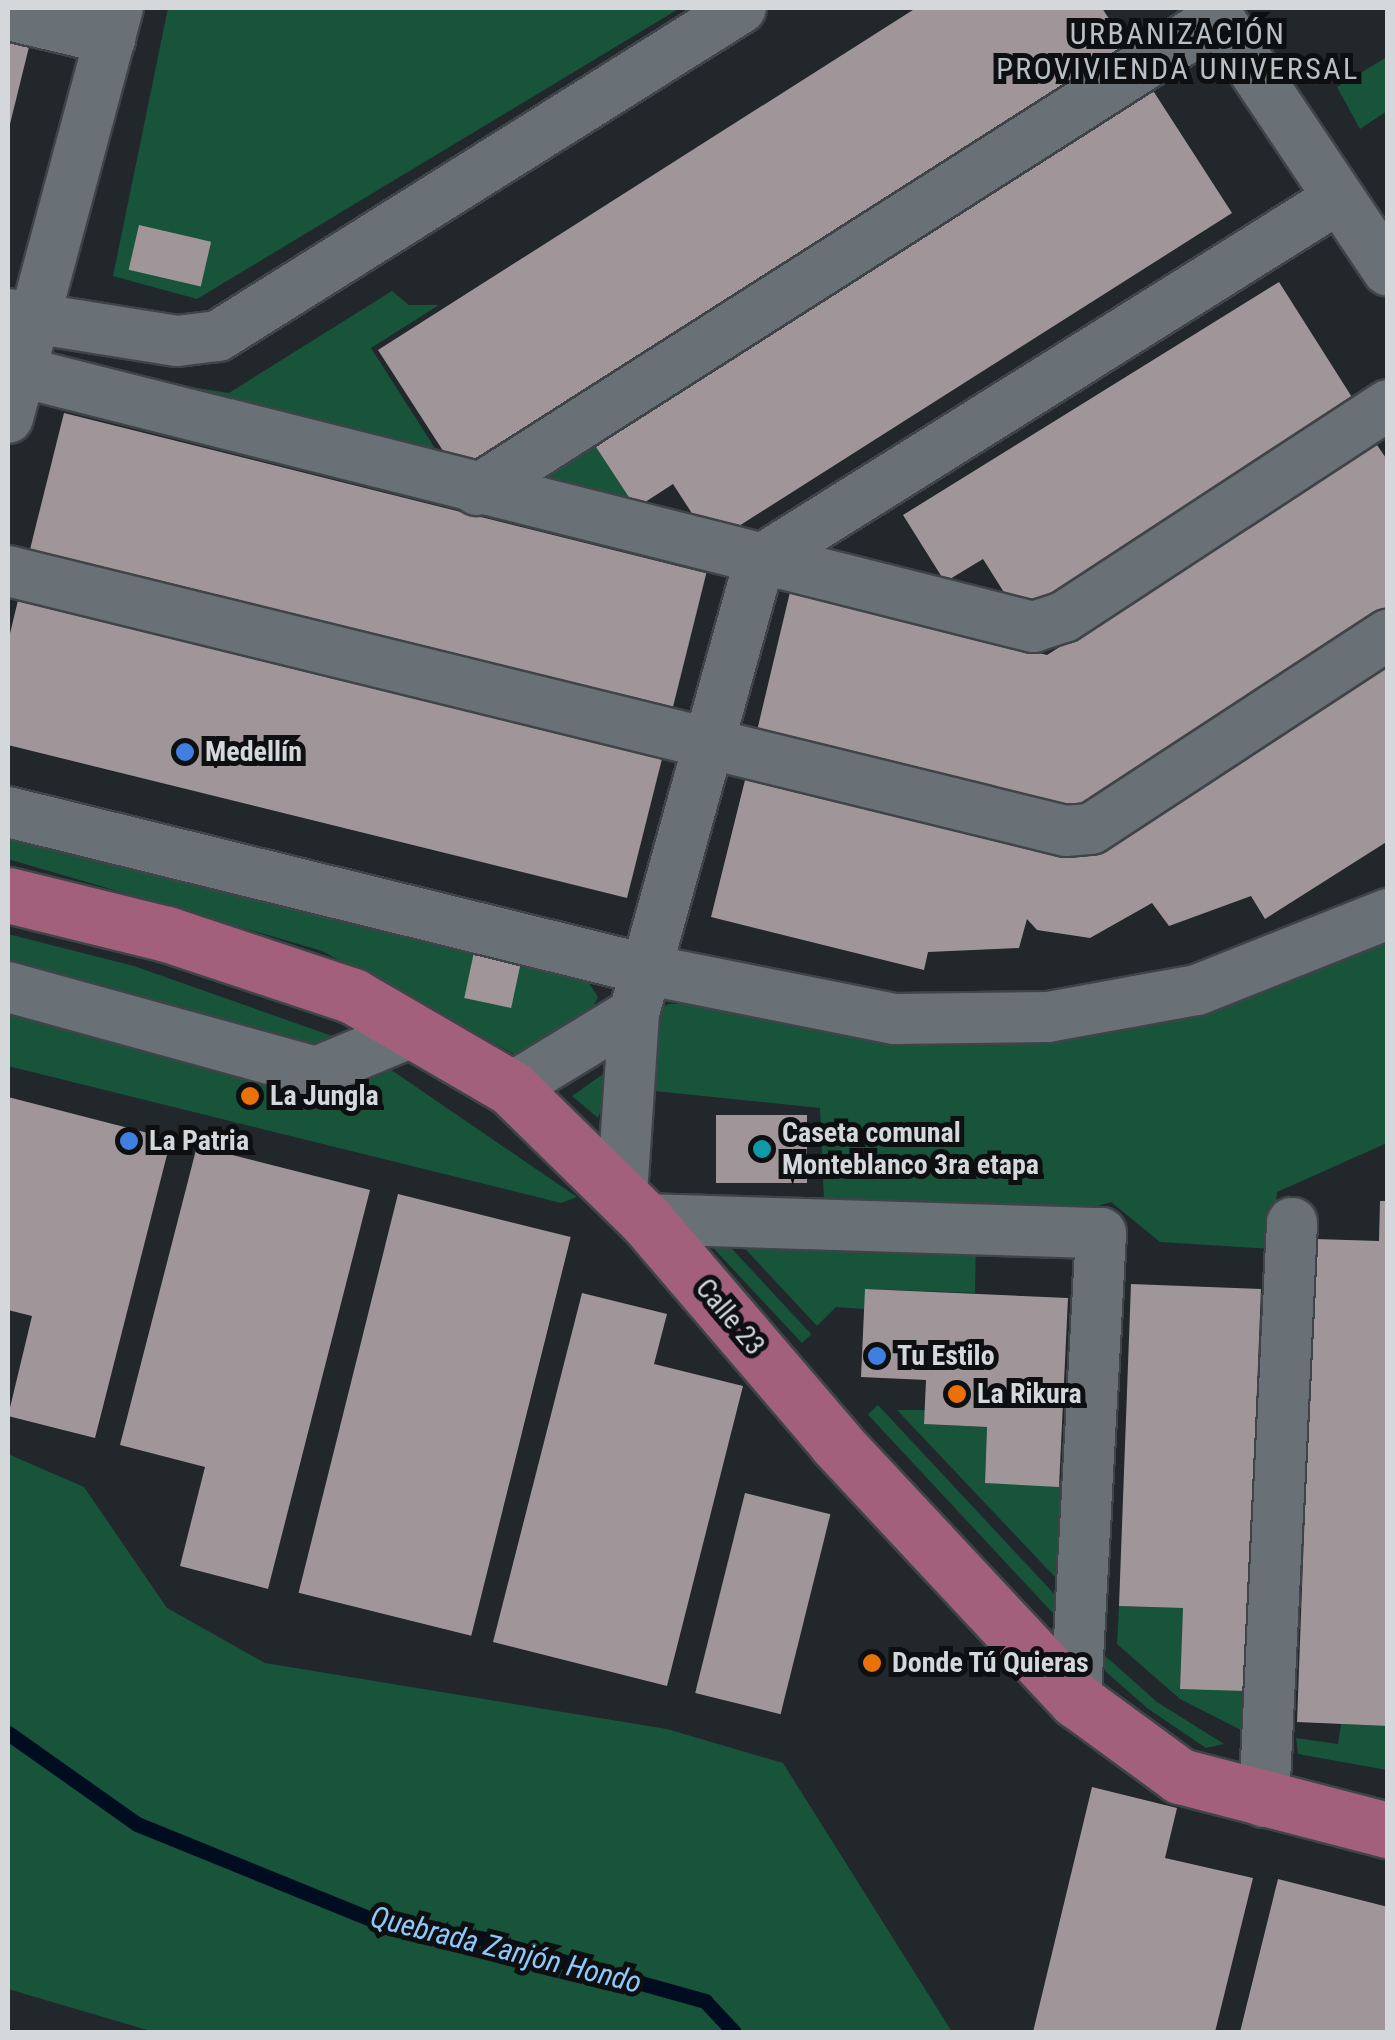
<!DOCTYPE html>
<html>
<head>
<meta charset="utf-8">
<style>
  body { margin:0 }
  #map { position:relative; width:1395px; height:2040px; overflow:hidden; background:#21272b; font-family:"Roboto Condensed",sans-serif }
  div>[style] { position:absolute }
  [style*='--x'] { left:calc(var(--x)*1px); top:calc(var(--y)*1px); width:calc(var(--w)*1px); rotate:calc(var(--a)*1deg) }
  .green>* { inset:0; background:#175439; transform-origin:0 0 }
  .stream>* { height:15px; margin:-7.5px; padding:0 7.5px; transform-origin:7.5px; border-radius:7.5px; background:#000d20 }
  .building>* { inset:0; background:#a09699; transform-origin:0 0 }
  .roads { filter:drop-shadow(2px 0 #3f4448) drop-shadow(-2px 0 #3f4448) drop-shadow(0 2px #3f4448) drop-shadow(0 -2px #3f4448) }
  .minor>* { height:50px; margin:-25px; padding:0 25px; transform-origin:25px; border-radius:25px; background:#6a7176 }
  .major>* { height:55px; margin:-27.5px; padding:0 27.5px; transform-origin:27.5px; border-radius:27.5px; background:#a2607a }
  .dots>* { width:28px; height:28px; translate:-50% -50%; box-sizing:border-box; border:5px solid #0d0f11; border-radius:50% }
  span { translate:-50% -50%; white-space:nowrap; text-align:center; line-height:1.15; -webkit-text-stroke:10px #0d0f11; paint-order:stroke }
  .poi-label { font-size:28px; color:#d4d8db; font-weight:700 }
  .left { translate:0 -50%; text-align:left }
  .street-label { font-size:28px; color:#d4d8db }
  .neighbourhood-label { font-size:30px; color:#b8c0c6; letter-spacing:2.5px }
  .water-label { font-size:30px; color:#8ec8fc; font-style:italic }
  .frame { position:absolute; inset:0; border:10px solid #d4d8db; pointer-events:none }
</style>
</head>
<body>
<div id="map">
  <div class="green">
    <i style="clip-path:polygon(168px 8px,680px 8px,197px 299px,113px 276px)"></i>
    <i style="clip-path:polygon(1387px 57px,1387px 111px,1360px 129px,1337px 87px)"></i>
    <i style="clip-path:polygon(392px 291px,409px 305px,439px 305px,371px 348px,445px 464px,82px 370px,229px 393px)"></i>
    <i style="clip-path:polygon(594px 444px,636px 508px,506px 482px)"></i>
    <i style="clip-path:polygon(8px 832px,583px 974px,598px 997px,584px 1026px,531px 1057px,516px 1055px,322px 951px,8px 859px)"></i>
    <i style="clip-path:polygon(8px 934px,134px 966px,352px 1043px,577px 1197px,561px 1203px,8px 1066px)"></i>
    <i style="clip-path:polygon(1387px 940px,1387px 1143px,1277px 1192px,1273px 1249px,1160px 1242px,1111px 1202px,1088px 1209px,824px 1200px,820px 1108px,654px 1091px,651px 1016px,668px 1004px,1225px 1005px)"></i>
    <i style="clip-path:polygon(606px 1072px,608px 1091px,598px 1118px,572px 1096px)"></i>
    <i style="left:718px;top:1234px;width:137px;height:13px;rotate:47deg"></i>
    <i style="clip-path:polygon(976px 1236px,975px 1293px,866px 1289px,864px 1309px,836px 1307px,817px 1326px,737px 1240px)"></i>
    <i style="left:878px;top:1405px;width:276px;height:14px;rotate:47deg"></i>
    <i style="clip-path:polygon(897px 1410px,925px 1410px,924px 1424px,987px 1427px,985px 1483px,1077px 1484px,1071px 1594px)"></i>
    <i style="clip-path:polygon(8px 1454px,84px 1487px,167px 1608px,265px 1663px,667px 1729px,783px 1763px,952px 2032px,154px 2032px,8px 1989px)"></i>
    <i style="clip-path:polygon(1119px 1606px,1183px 1608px,1180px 1688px,1245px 1691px,1247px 1733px,1180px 1699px,1117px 1644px)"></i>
    <i style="clip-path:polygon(1102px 1653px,1157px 1702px,1224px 1744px,1206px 1748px,1147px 1708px,1105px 1671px)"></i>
    <i style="clip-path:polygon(1341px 1724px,1387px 1726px,1387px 1770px,1298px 1754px,1296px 1738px,1338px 1744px)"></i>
  </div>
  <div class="stream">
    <i style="--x:8;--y:1733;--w:158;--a:35.2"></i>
    <i style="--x:137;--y:1824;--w:263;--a:22.1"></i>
    <i style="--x:381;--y:1923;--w:100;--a:8.6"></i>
    <i style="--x:480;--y:1938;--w:234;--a:15.6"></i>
    <i style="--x:705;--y:2001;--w:42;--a:46.9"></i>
  </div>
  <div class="building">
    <i style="clip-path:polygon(916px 8px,1102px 8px,1128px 48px,458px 474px,378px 350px)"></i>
    <i style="clip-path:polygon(8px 42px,29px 47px,9px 128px,8px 128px)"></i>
    <i style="clip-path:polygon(1152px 89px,1232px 213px,720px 538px,704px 532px,673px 484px,636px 508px,594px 444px)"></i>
    <i style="left:139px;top:225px;width:74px;height:46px;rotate:13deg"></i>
    <i style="clip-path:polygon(1279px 282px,1362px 413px,1040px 613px,1012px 605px,983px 559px,945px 582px,903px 515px)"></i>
    <i style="left:64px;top:413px;width:662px;height:147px;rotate:14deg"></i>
    <i style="clip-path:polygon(1377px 445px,1388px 461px,1388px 612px,1073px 810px,756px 735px,790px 592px,1047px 655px)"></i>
    <i style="clip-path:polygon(19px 596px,663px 755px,627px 898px,8px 745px,8px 642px)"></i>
    <i style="clip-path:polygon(1388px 658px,1388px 841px,1265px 919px,1251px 896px,1169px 926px,1152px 903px,1090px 938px,1037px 930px,1027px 919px,1019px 948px,928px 952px,924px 970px,711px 917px,747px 772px,1084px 855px)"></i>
    <i style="left:474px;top:952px;width:48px;height:47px;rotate:12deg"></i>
    <i style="clip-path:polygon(8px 1097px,171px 1139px,95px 1438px,8px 1416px,32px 1316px,8px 1310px)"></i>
    <i style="left:716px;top:1115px;width:91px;height:68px"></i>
    <i style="clip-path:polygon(197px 1146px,370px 1190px,268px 1589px,180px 1566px,205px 1467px,120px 1445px)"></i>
    <i style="left:398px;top:1194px;width:178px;height:411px;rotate:14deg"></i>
    <i style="clip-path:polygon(1380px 1201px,1388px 1201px,1388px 1726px,1297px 1722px,1315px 1239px,1379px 1241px)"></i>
    <i style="clip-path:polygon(1131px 1284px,1261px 1289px,1245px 1691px,1180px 1689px,1183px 1608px,1119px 1606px)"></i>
    <i style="clip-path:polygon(865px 1289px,1068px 1298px,1059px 1487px,985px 1483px,987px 1427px,924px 1424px,926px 1380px,861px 1377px)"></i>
    <i style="clip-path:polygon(582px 1293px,667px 1314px,654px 1364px,743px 1386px,667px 1686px,493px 1642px)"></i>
    <i style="left:745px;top:1493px;width:88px;height:206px;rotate:14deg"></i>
    <i style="clip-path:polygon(1092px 1787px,1177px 1808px,1165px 1858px,1253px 1878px,1215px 2032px,1033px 2032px)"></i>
    <i style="clip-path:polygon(1278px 1879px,1388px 1907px,1388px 2032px,1240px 2032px)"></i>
  </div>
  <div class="roads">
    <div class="minor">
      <i style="--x:1212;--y:8;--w:316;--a:56.2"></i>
      <i style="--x:8;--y:15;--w:105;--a:13.2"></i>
      <i style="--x:8;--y:314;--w:171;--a:9.1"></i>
      <i style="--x:177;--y:341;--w:41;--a:-7"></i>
      <i style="--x:218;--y:336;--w:617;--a:-32.09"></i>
      <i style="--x:21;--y:372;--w:1044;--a:14.14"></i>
      <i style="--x:1033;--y:627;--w:33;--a:-18"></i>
      <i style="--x:1064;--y:617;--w:387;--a:-33.2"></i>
      <i style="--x:8;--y:418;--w:424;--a:-75"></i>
      <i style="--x:477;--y:490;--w:879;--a:-32.5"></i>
      <i style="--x:8;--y:571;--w:1089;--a:13.81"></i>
      <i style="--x:1066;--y:831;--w:25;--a:-5"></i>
      <i style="--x:1091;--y:829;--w:355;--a:-33.2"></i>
      <i style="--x:8;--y:812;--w:660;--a:13.85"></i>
      <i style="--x:649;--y:970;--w:250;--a:11.3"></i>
      <i style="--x:894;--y:1019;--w:154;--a:-0.7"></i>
      <i style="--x:1048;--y:1017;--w:151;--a:-10.3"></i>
      <i style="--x:1197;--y:990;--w:206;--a:-21.7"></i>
      <i style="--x:8;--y:987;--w:320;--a:15.4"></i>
      <i style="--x:316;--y:1072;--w:106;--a:-22.7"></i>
      <i style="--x:511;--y:1088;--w:144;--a:-31.4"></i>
      <i style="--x:622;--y:1194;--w:181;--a:-86.2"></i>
      <i style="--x:634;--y:1013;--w:469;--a:-74.5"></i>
      <i style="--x:759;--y:561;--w:684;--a:-32.04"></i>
      <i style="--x:645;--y:1219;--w:456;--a:1.8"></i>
      <i style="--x:1101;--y:1233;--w:468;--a:93.1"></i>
      <i style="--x:1264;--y:1802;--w:580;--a:-87.23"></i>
    </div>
    <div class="major">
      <i style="--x:8;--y:895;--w:164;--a:13.8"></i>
      <i style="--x:167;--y:934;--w:196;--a:18.4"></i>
      <i style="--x:353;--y:996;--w:183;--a:30.2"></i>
      <i style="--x:511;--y:1088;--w:187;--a:44.4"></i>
      <i style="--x:645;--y:1219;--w:294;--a:49.5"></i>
      <i style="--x:836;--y:1443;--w:352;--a:47"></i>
      <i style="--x:1076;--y:1700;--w:129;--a:36.2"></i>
      <i style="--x:1180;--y:1776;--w:215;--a:14.6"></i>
    </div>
  </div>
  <div class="dots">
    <i style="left:185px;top:752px;background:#3f7fe0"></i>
    <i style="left:250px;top:1096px;background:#e8710a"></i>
    <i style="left:129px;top:1141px;background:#3f7fe0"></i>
    <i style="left:762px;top:1149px;background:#0f9aa8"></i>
    <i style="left:877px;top:1356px;background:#3f7fe0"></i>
    <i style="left:957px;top:1394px;background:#e8710a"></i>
    <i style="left:872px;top:1663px;background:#e8710a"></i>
  </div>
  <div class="poi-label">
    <span class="left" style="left:205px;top:752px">Medellín</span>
    <span class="left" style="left:270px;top:1096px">La Jungla</span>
    <span class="left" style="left:782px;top:1149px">Caseta comunal<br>Monteblanco 3ra etapa</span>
    <span class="left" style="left:149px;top:1141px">La Patria</span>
    <span class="left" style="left:897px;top:1356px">Tu Estilo</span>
    <span class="left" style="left:977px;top:1394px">La Rikura</span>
    <span class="left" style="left:892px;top:1663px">Donde Tú Quieras</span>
  </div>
  <div class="street-label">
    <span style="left:730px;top:1317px;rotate:50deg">Calle 23</span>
  </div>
  <div class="neighbourhood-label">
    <span style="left:1178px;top:51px">URBANIZACIÓN<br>PROVIVIENDA UNIVERSAL</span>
  </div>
  <div class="water-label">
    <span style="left:506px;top:1950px;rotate:14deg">Quebrada Zanjón Hondo</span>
  </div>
  <div class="frame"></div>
</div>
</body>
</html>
